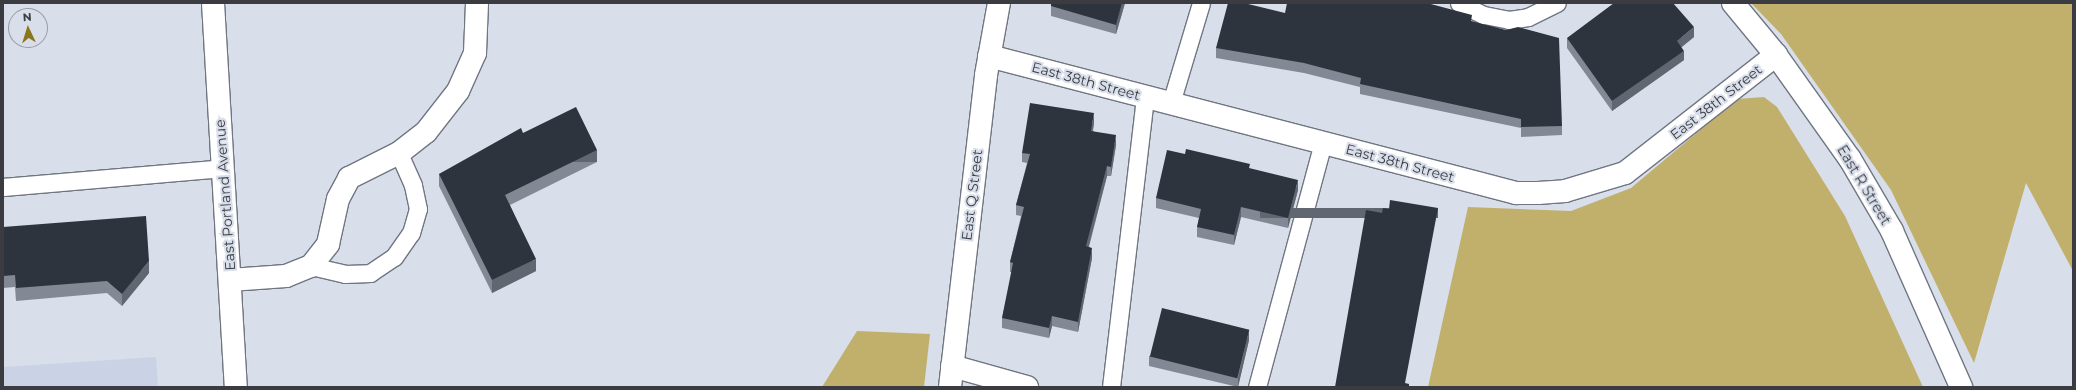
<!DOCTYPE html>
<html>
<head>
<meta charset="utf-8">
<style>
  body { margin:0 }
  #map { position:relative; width:2076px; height:390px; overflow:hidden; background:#d8deea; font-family:Montserrat,sans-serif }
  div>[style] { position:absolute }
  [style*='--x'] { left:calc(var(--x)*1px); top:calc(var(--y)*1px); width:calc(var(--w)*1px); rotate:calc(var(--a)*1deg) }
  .built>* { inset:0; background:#c9d3e5 }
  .green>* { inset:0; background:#c1b06c }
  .roads { filter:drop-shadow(1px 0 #707681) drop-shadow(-1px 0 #707681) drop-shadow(0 1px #707681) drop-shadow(0 -1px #707681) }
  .service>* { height:17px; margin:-8.5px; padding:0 8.5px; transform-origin:8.5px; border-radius:8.5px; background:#fff }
  .minor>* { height:22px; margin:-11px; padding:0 11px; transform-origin:11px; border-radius:11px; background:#fff }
  .primary>* { height:22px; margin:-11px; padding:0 11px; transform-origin:11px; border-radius:11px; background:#fff }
  .wall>* { inset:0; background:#838994 }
  .shaded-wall>* { inset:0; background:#616771; transform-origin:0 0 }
  .building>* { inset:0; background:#2e343d; transform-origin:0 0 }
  span { translate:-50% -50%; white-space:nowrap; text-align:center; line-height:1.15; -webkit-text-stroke:4px #d8deea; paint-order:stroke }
  .street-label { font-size:14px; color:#3a3c41 }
  .frame { position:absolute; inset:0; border:4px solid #3a3c41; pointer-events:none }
  .north { position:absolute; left:8px; top:8px; width:40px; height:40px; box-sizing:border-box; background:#d8deea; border:1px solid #999da6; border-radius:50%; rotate:356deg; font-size:11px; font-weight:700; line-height:16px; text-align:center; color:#3a3c41 }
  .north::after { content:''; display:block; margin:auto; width:14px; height:18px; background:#8b761a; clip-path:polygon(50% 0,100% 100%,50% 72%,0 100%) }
</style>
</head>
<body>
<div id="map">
  <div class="built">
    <i style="clip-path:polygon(156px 357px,158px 387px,3px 387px,3px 367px)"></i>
  </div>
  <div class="green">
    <i style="clip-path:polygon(1751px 3px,2073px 3px,2073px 271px,2026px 183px,1974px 363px,1891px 190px,1781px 34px)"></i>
    <i style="clip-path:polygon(1764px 97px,1777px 107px,1845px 216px,1923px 387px,1428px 387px,1468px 207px,1571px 211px,1631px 188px,1737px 99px)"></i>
    <i style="clip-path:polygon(857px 331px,930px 334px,924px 387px,822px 387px)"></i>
  </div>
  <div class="roads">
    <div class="service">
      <i style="--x:1459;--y:3;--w:28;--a:26"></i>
      <i style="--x:1484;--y:15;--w:25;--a:11"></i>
      <i style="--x:1509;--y:20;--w:19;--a:-9"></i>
      <i style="--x:1528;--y:17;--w:32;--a:-26"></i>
      <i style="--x:1171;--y:103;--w:104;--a:-73.3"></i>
      <i style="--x:3;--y:187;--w:221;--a:-4.9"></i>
      <i style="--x:311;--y:266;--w:35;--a:13"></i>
      <i style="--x:345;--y:274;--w:25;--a:-2"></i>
      <i style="--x:370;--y:273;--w:29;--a:-34"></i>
      <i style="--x:394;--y:257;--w:29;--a:-55"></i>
      <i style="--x:411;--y:233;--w:25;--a:-74"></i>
      <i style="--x:418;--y:209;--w:25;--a:-102"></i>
      <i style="--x:413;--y:185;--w:35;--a:-114"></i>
      <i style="--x:1111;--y:387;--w:293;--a:-83.3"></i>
      <i style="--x:1257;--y:387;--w:253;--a:-74.9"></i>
    </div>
    <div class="minor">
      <i style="--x:1733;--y:3;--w:67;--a:50.4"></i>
      <i style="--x:1776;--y:55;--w:128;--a:54.6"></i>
      <i style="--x:1850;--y:159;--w:83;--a:59.7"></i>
      <i style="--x:1892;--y:231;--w:171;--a:66.1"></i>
      <i style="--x:989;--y:56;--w:545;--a:14.57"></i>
      <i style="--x:1516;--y:193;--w:22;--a:0"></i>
      <i style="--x:1538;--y:193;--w:27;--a:-4"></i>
      <i style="--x:1565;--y:191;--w:63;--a:-16.7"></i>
      <i style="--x:1625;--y:173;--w:192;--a:-38"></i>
      <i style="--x:230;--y:280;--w:56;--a:-4.1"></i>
      <i style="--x:286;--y:276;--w:27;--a:-22"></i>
      <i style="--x:311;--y:266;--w:28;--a:-52"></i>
      <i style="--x:328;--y:244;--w:46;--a:-77.5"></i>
      <i style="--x:338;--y:199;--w:24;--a:-62"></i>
      <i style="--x:349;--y:178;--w:56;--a:-26.6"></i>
      <i style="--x:399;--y:153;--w:34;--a:-38"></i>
      <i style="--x:426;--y:132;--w:52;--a:-52"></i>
      <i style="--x:458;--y:91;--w:42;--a:-65.9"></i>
      <i style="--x:475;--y:53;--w:50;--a:-87.7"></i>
      <i style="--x:952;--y:366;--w:78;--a:15.6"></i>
      <i style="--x:950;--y:387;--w:314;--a:-83.4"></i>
      <i style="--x:986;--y:75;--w:73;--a:-79.8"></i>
    </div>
    <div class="primary">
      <i style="--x:213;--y:3;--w:385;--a:86.6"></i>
    </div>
  </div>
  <div class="wall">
    <i style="clip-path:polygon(1051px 3px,1125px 3px,1116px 34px,1051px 16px)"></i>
    <i style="clip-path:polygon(1285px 13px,1472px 21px,1562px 126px,1562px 135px,1521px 137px,1521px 128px,1360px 94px,1360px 87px,1304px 73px,1216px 58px,1216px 48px)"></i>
    <i style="clip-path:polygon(1694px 37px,1681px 47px,1684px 60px,1612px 111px,1567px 48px,1567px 38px)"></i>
    <i style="clip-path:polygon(1094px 123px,1093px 131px,1116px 145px,1111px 176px,1107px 176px,1089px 247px,1092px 258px,1078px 332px,1052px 326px,1049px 338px,1002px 328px,1002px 318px,1012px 272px,1010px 272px,1010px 262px,1021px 216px,1016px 215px,1016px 205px,1027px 163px,1022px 162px,1022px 153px)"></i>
    <i style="clip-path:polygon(523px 133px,597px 162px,510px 205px,536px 271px,492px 293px,439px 186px,439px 174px)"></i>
    <i style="clip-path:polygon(1185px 154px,1250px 169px,1298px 190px,1288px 228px,1241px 217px,1234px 245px,1197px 237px,1197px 227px,1199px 218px,1156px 208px,1156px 198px)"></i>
    <i style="clip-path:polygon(3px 227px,149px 273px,122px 306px,107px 293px,16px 301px,15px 287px,3px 288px)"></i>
    <i style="clip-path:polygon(1249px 340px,1238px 387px,1149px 366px,1149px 356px)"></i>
  </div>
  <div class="shaded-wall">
    <i style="clip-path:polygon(1122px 3px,1125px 3px,1116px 34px,1116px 25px)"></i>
    <i style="clip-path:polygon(1694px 27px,1694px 37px,1677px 51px,1677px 41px)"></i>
    <i style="clip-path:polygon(1684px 51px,1684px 60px,1612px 111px,1612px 101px)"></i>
    <i style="clip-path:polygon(1094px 113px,1094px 123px,1091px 141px,1091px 131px)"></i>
    <i style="clip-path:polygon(1116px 135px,1116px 145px,1111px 176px,1111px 167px)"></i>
    <i style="left:597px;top:150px;width:12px;height:102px;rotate:90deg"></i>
    <i style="clip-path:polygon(1107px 166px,1107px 176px,1086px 256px,1086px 246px)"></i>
    <i style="clip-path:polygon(1298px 180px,1298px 190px,1288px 228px,1288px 218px)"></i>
    <i style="clip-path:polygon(1241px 207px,1241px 217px,1234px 245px,1234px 235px)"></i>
    <i style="left:1438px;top:208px;width:10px;height:178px;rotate:90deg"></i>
    <i style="clip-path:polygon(1092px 248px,1092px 258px,1078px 332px,1078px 322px)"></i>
    <i style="clip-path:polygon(536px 259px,536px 271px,492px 293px,492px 280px)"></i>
    <i style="clip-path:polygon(149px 261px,149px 273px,122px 306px,122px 294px)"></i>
    <i style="clip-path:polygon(1052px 316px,1052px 326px,1049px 338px,1049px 328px)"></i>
    <i style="clip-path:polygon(1249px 330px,1249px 340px,1238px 387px,1238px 378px)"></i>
  </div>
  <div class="building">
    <i style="clip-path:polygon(1051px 3px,1122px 3px,1116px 25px,1051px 6px)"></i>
    <i style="clip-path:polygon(1228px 3px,1244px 3px,1285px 13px,1287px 3px,1427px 3px,1472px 15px,1471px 21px,1506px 30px,1518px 27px,1559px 38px,1562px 126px,1521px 127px,1521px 119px,1360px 84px,1361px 78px,1304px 63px,1216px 48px)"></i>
    <i style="clip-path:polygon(1614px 3px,1673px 3px,1694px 27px,1677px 41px,1684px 51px,1612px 101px,1567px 38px)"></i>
    <i style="clip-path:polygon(1030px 103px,1094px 113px,1091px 131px,1116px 135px,1111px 167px,1107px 166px,1086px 246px,1092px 248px,1078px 322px,1052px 316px,1049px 328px,1002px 318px,1013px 263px,1010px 262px,1024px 207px,1016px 205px,1030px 154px,1022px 153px)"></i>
    <i style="clip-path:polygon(576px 107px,597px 150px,505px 195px,536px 259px,492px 280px,439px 174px,521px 128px,523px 133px)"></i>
    <i style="clip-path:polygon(1186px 149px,1250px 164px,1249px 168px,1298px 180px,1288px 218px,1241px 207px,1234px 235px,1197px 227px,1201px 209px,1156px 198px,1167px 150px,1185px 154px)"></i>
    <i style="clip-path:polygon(1390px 200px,1438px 208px,1405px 383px,1409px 384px,1409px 387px,1335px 387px,1366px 210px,1382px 213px,1383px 208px,1389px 209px)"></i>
    <i style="clip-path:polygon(146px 216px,149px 261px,122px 294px,107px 281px,16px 288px,15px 275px,3px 276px,3px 227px)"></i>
    <i style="left:1162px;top:308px;width:90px;height:50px;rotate:14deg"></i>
  </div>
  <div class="street-label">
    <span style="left:1086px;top:81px;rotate:15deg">East 38th Street</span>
    <span style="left:1716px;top:102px;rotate:-38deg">East 38th Street</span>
    <span style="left:1400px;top:163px;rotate:15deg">East 38th Street</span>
    <span style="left:1864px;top:185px;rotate:59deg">East R Street</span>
    <span style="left:225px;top:195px;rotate:-94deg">East Portland Avenue</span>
    <span style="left:972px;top:195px;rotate:-83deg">East Q Street</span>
  </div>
  <div class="frame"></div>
  <div class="north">N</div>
</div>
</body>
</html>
